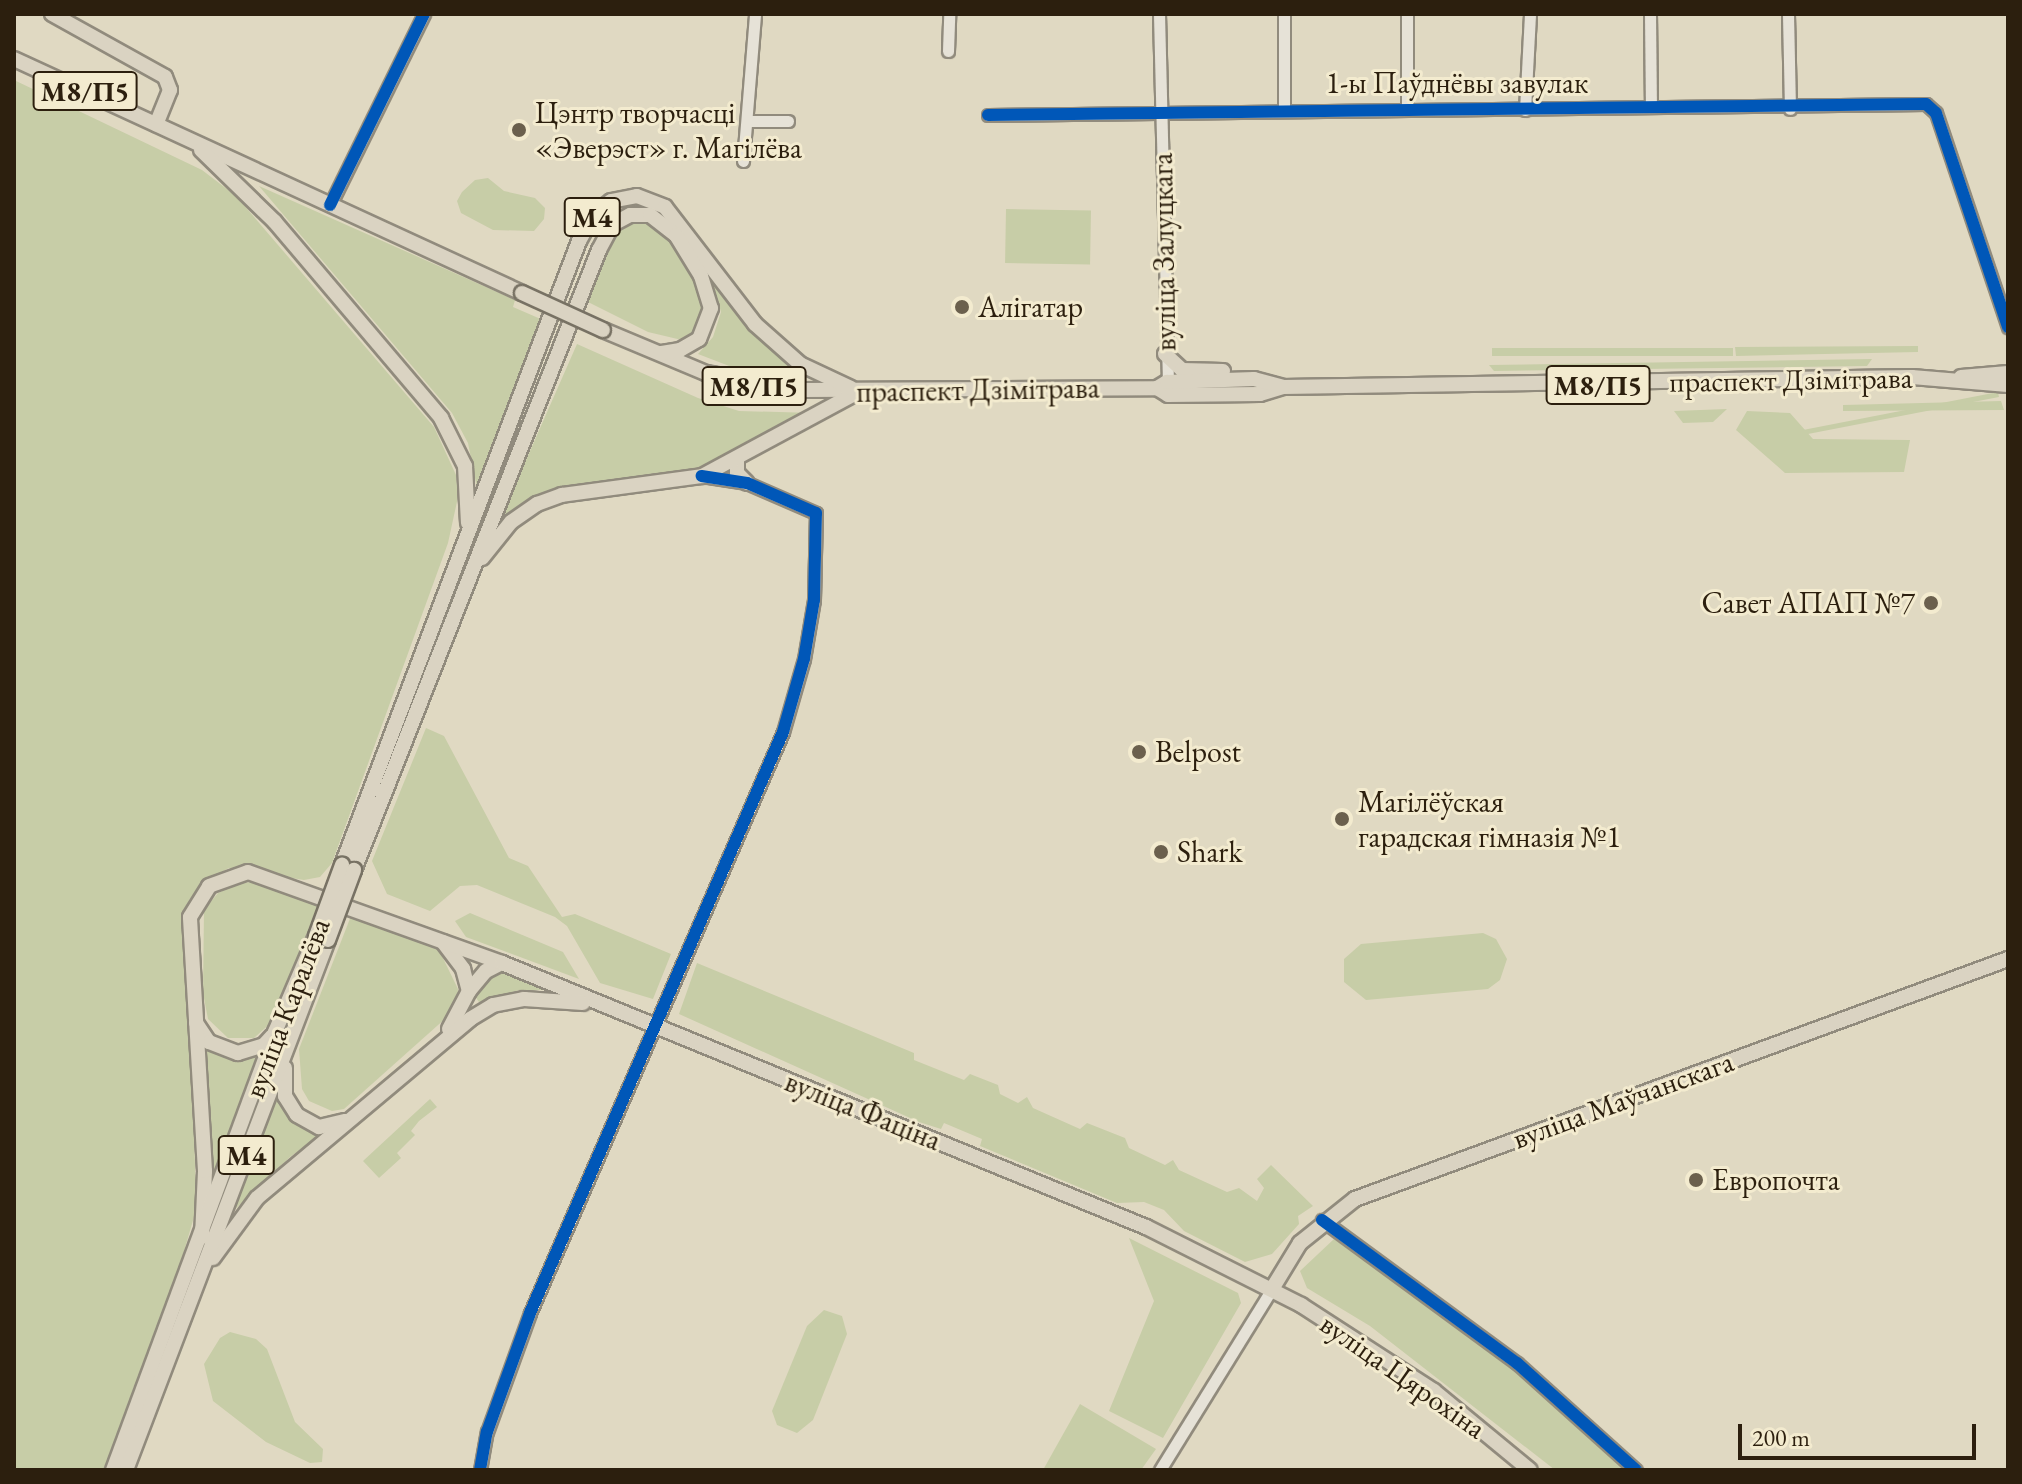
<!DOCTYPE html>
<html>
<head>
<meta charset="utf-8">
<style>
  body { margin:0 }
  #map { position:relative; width:2022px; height:1484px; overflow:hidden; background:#e0d9c2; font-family:"EB Garamond",serif }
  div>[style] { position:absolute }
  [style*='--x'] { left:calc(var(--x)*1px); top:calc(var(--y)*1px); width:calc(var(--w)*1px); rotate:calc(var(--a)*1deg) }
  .green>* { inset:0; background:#c7cda7; transform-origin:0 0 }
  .roads { filter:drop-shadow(2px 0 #918b7d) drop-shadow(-2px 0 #918b7d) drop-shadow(0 2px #918b7d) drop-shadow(0 -2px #918b7d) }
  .minor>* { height:11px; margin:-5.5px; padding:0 5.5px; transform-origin:5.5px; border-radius:5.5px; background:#e6e2d7 }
  .major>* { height:14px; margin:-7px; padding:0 7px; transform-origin:7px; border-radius:7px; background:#dad3c2 }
  .bridges { filter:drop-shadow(2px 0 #787264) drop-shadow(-2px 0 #787264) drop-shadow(0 2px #787264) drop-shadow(0 -2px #787264) }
  .major-bridge>* { height:14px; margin:-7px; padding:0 7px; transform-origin:7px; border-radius:7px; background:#dad3c2 }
  .cycleway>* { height:12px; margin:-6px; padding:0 6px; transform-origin:6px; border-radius:6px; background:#0057b8 }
  .dots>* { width:22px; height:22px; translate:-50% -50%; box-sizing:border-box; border:4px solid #f3ebcf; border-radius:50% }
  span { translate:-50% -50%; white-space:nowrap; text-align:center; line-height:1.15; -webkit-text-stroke:6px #f3ebcf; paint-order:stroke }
  .shield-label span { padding:2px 6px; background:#f3ebcf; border:2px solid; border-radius:6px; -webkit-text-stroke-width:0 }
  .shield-label { font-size:28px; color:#2c1f0e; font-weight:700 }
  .street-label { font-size:30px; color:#2c1f0e }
  .poi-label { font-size:30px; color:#2c1f0e }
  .left { translate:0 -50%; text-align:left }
  .right { translate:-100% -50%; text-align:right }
  .frame { position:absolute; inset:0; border:16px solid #2c1f0e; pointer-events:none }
  .scale { position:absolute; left:1738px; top:1424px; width:238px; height:36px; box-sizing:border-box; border:4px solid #2c1f0e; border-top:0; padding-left:10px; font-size:24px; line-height:28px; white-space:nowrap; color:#2c1f0e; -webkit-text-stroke:6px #f3ebcf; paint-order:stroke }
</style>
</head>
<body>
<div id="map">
  <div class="green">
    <i style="clip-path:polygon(14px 80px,202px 170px,236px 196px,434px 427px,456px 475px,458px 497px,448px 543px,332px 863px,320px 877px,304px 880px,229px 868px,204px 881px,189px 900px,196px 1210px,167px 1310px,104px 1470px,14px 1470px)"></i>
    <i style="clip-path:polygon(488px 178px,504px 191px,535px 198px,545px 208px,544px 219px,534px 231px,493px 230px,461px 213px,457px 201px,462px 192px,475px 180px)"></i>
    <i style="clip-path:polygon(259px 186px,515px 300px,513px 307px,543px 320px,478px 493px,468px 443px,452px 413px)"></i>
    <i style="left:1006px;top:209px;width:85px;height:54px;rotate:1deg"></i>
    <i style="clip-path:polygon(647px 220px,659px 224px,689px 262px,708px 309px,702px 328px,686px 341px,648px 332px,584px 300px,613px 233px,633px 221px)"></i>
    <i style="clip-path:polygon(708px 269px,750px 328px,804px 377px,737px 369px,698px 354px,713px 337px,721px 312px)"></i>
    <i style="clip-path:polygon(577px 344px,698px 398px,739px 411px,813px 413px,698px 473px,586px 488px,514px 513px,497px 526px)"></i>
    <i style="clip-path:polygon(1918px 346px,1918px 352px,1736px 356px,1735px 347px)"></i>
    <i style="left:1733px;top:348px;width:8px;height:241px;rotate:90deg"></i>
    <i style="clip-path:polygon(1872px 359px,1867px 366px,1494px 371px,1489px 365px)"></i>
    <i style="left:1998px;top:392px;width:5px;height:217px;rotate:79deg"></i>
    <i style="clip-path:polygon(2001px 401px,2004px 410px,1843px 411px,1843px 405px)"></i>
    <i style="clip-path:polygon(1727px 409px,1713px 422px,1683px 423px,1674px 411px)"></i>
    <i style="clip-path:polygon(1747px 411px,1790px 413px,1813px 439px,1910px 440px,1904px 472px,1785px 473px,1736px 430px)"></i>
    <i style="clip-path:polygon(426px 728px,444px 736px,509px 858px,528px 866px,562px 917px,575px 914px,671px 954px,653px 999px,600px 983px,567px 926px,555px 917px,477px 885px,460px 886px,430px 911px,387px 894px,372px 861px)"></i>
    <i style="clip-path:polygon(258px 882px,318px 904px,273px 1021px,254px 1038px,228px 1038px,208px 1019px,203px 993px,204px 910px,218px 893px,239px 883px)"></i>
    <i style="clip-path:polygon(470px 913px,563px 952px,579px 979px,466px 937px,455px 921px)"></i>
    <i style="clip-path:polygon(351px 916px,439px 950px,458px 989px,456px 1009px,344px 1109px,332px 1111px,309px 1101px,302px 1089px,299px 1049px)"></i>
    <i style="clip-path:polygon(1483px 933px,1496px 939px,1507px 959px,1500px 980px,1488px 989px,1366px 1000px,1344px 982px,1344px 959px,1361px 944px)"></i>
    <i style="clip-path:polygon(697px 963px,914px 1053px,914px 1060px,964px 1080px,970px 1074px,998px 1085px,1000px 1094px,1018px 1103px,1027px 1097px,1033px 1108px,1080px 1129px,1087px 1123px,1125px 1138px,1129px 1148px,1165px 1165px,1173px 1160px,1179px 1170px,1227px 1192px,1239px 1188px,1257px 1201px,1264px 1188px,1257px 1179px,1271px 1165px,1313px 1206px,1298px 1216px,1299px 1224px,1272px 1254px,1245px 1262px,1184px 1231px,1164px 1210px,1144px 1202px,1117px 1203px,980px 1146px,982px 1139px,944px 1123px,941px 1129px,919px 1122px,679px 1014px)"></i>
    <i style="clip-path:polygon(499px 971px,546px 990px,519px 990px,479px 1002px,474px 995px,478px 984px)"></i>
    <i style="clip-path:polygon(202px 1040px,238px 1057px,256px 1055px,259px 1063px,210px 1197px)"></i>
    <i style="clip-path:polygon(276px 1090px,287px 1110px,326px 1131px,290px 1157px,231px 1213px)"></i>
    <i style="clip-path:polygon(430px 1099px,437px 1107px,419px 1121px,411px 1131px,415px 1135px,397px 1153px,401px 1158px,379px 1178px,363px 1161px)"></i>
    <i style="clip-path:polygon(1129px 1238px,1238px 1293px,1241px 1303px,1163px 1438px,1109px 1411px,1154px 1301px)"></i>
    <i style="clip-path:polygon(1334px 1239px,1480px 1337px,1633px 1470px,1555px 1470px,1370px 1326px,1307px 1288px,1300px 1271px)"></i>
    <i style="clip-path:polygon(824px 1310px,842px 1316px,847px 1334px,813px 1420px,797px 1433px,777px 1425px,772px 1411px,807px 1326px)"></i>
    <i style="clip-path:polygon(230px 1332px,256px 1339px,267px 1349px,295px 1422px,323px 1449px,322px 1462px,310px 1463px,266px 1442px,213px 1401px,204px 1364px,220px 1338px)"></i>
    <i style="clip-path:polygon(1080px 1404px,1156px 1449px,1141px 1470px,1043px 1470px)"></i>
  </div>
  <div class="roads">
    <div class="minor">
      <i style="--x:1159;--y:14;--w:375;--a:88.6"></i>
      <i style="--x:1650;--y:14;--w:93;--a:89.4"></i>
      <i style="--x:1788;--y:14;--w:95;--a:88.8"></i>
      <i style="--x:948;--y:51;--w:37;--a:-88"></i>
      <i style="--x:1284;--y:110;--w:96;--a:-90"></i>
      <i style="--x:1407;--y:110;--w:96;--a:-90"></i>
      <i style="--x:1525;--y:110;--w:96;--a:-87"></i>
      <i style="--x:988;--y:115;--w:938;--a:-0.67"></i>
      <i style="--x:1926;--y:104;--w:13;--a:42"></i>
      <i style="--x:1936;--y:113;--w:226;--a:71.4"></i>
      <i style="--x:750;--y:121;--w:38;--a:0"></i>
      <i style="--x:743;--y:161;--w:147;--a:-85.3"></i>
      <i style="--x:330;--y:205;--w:213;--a:-63.8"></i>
      <i style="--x:1322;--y:1220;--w:242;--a:36.3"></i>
      <i style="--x:1517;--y:1363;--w:160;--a:42"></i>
      <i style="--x:480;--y:1470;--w:39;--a:-80"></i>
      <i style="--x:487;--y:1432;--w:127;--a:-70.1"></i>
      <i style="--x:530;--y:1313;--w:634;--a:-66.47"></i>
      <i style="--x:783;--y:732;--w:76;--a:-74"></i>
      <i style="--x:804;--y:659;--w:60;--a:-80.4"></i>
      <i style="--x:814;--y:600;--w:87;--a:-88.7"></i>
      <i style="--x:816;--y:513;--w:75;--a:-156.5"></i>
      <i style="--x:747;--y:483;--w:46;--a:-171.2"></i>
      <i style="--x:1160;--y:1470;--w:213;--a:-58.3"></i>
    </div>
    <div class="major">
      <i style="--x:52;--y:14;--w:129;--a:29.1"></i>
      <i style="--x:165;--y:77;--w:14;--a:69"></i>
      <i style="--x:170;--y:90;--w:37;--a:112"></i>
      <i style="--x:14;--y:59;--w:559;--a:24.73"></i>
      <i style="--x:201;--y:150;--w:103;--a:44.2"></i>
      <i style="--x:275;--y:222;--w:257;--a:49.7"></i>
      <i style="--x:441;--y:418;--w:54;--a:63.4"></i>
      <i style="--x:465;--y:466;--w:57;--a:87"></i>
      <i style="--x:603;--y:330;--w:112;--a:22.7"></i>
      <i style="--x:706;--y:373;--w:97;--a:10"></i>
      <i style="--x:802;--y:390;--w:355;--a:-0.3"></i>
      <i style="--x:1157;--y:388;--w:13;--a:32"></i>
      <i style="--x:1168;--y:395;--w:92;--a:-0.6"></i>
      <i style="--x:1260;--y:394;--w:24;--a:-17"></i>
      <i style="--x:1283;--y:387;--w:629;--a:-0.91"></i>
      <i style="--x:1912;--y:377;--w:96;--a:4.8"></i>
      <i style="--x:1165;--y:354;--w:23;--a:43"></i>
      <i style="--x:1182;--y:370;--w:41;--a:1.4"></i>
      <i style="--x:1961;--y:377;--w:47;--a:-4.9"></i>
      <i style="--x:1157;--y:388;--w:12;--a:-31"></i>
      <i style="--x:1167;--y:382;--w:87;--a:-2"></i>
      <i style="--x:1254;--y:379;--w:30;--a:15"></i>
      <i style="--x:737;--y:461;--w:12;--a:90"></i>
      <i style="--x:737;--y:473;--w:14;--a:45"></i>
      <i style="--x:482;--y:558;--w:46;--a:-51.1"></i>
      <i style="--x:511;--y:522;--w:32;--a:-35"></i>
      <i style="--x:537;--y:504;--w:27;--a:-20"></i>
      <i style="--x:562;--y:495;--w:141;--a:-7.7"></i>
      <i style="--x:702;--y:476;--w:177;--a:-28.3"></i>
      <i style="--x:342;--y:865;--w:667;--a:-69.2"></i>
      <i style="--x:579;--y:241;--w:31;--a:-61"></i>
      <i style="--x:594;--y:214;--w:21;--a:-37"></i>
      <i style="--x:611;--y:201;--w:26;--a:-11"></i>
      <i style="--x:637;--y:196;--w:30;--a:21"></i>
      <i style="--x:665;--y:207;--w:148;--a:52.4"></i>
      <i style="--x:755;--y:324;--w:60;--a:41.6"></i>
      <i style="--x:800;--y:364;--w:56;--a:25.2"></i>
      <i style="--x:354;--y:870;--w:667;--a:-68.44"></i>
      <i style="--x:599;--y:250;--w:30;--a:-62"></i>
      <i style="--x:613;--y:224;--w:19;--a:-28"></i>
      <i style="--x:630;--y:215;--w:20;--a:0"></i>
      <i style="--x:650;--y:215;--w:33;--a:38"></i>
      <i style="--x:676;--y:235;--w:48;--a:58.6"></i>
      <i style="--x:701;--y:276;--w:34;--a:73"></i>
      <i style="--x:711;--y:308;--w:33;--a:111"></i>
      <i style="--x:699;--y:339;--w:22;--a:150"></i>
      <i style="--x:680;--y:350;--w:20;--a:171"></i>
      <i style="--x:443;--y:942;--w:34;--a:53"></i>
      <i style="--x:463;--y:969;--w:23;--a:75"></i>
      <i style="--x:469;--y:991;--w:43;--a:117.8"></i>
      <i style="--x:469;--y:991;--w:26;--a:-50"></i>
      <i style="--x:486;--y:971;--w:18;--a:-27"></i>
      <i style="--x:196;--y:1023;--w:23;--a:56"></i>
      <i style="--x:209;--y:1042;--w:31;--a:21"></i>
      <i style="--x:238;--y:1053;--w:27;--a:-17"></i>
      <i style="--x:264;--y:1045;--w:12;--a:-48"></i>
      <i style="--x:285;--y:1068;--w:28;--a:90"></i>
      <i style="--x:285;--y:1096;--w:22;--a:58"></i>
      <i style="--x:297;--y:1115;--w:25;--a:29"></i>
      <i style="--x:319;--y:1127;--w:27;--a:-13"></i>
      <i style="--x:202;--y:1237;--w:66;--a:-87.4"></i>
      <i style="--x:205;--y:1171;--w:254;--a:-93.4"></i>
      <i style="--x:190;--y:917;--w:36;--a:-58"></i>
      <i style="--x:209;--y:886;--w:41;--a:-19.7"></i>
      <i style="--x:248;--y:872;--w:270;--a:19.7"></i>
      <i style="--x:502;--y:963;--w:696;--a:22.29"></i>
      <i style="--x:1146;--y:1227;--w:174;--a:26.7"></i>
      <i style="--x:1301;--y:1305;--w:158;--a:32.9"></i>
      <i style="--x:1434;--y:1391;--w:124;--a:39.5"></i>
      <i style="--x:213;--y:1258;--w:74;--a:-53.7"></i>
      <i style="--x:257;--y:1198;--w:278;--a:-40"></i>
      <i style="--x:470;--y:1019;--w:27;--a:-31"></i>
      <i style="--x:493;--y:1005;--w:32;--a:-11"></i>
      <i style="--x:524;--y:999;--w:59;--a:3.9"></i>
      <i style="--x:1272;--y:1289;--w:54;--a:-58.7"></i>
      <i style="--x:1300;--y:1243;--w:70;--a:-38.7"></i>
      <i style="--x:1355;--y:1199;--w:696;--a:-20.18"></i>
      <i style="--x:113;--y:1470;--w:467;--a:-69.7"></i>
      <i style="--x:275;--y:1032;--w:104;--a:-66.9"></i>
      <i style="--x:126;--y:1470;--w:567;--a:-69.14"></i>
    </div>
  </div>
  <div class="bridges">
    <div class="major-bridge">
      <i style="--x:522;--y:293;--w:89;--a:24.6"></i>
      <i style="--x:316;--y:936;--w:76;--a:-69.9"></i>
      <i style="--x:328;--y:940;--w:75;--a:-69.6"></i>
    </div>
  </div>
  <div class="cycleway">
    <i style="--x:988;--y:115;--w:938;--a:-0.67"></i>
    <i style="--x:1926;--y:104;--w:13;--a:42"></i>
    <i style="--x:1936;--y:113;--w:226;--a:71.4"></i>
    <i style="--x:330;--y:205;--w:213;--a:-63.8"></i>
    <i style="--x:1322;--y:1220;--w:242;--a:36.3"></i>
    <i style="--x:1517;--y:1363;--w:160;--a:42"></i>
    <i style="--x:480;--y:1470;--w:39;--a:-80"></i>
    <i style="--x:487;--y:1432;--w:127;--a:-70.1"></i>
    <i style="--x:530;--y:1313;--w:634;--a:-66.47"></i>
    <i style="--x:783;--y:732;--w:76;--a:-74"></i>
    <i style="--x:804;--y:659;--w:60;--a:-80.4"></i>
    <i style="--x:814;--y:600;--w:87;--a:-88.7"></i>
    <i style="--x:816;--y:513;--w:75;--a:-156.5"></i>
    <i style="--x:747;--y:483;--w:46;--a:-171.2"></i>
  </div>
  <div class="dots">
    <i style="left:519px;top:130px;background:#6b604d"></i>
    <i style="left:962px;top:307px;background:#6b604d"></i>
    <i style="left:1931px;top:603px;background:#6b604d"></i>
    <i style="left:1139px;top:752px;background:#6b604d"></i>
    <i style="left:1342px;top:819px;background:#6b604d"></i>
    <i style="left:1161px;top:852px;background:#6b604d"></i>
    <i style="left:1696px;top:1180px;background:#6b604d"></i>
  </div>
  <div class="shield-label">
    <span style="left:85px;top:91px">М8/П5</span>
    <span style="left:592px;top:217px">М4</span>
    <span style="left:1598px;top:385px">М8/П5</span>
    <span style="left:754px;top:386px">М8/П5</span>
    <span style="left:246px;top:1155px">М4</span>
  </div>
  <div class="street-label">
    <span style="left:1457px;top:83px">1-ы Паўднёвы завулак</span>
    <span style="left:1164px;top:252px;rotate:-91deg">вуліца Залуцкага</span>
    <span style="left:1791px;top:380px;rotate:-1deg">праспект Дзімітрава</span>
    <span style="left:978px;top:390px;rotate:-1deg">праспект Дзімітрава</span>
    <span style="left:287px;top:1008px;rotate:-69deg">вуліца Каралёва</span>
    <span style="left:1623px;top:1100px;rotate:-20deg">вуліца Маўчанскага</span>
    <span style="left:863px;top:1111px;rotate:22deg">вуліца Фаціна</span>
    <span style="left:1403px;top:1376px;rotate:35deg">вуліца Цярохіна</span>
  </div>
  <div class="poi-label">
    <span class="left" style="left:535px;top:130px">Цэнтр творчасці<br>«Эверэст» г. Магілёва</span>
    <span class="left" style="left:978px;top:307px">Алігатар</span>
    <span class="right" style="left:1915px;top:603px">Савет АПАП №7</span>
    <span class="left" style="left:1155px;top:752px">Belpost</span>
    <span class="left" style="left:1358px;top:819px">Магілёўская<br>гарадская гімназія №1</span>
    <span class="left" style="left:1177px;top:852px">Shark</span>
    <span class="left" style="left:1712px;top:1180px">Европочта</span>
  </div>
  <div class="frame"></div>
  <div class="scale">200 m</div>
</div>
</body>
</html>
